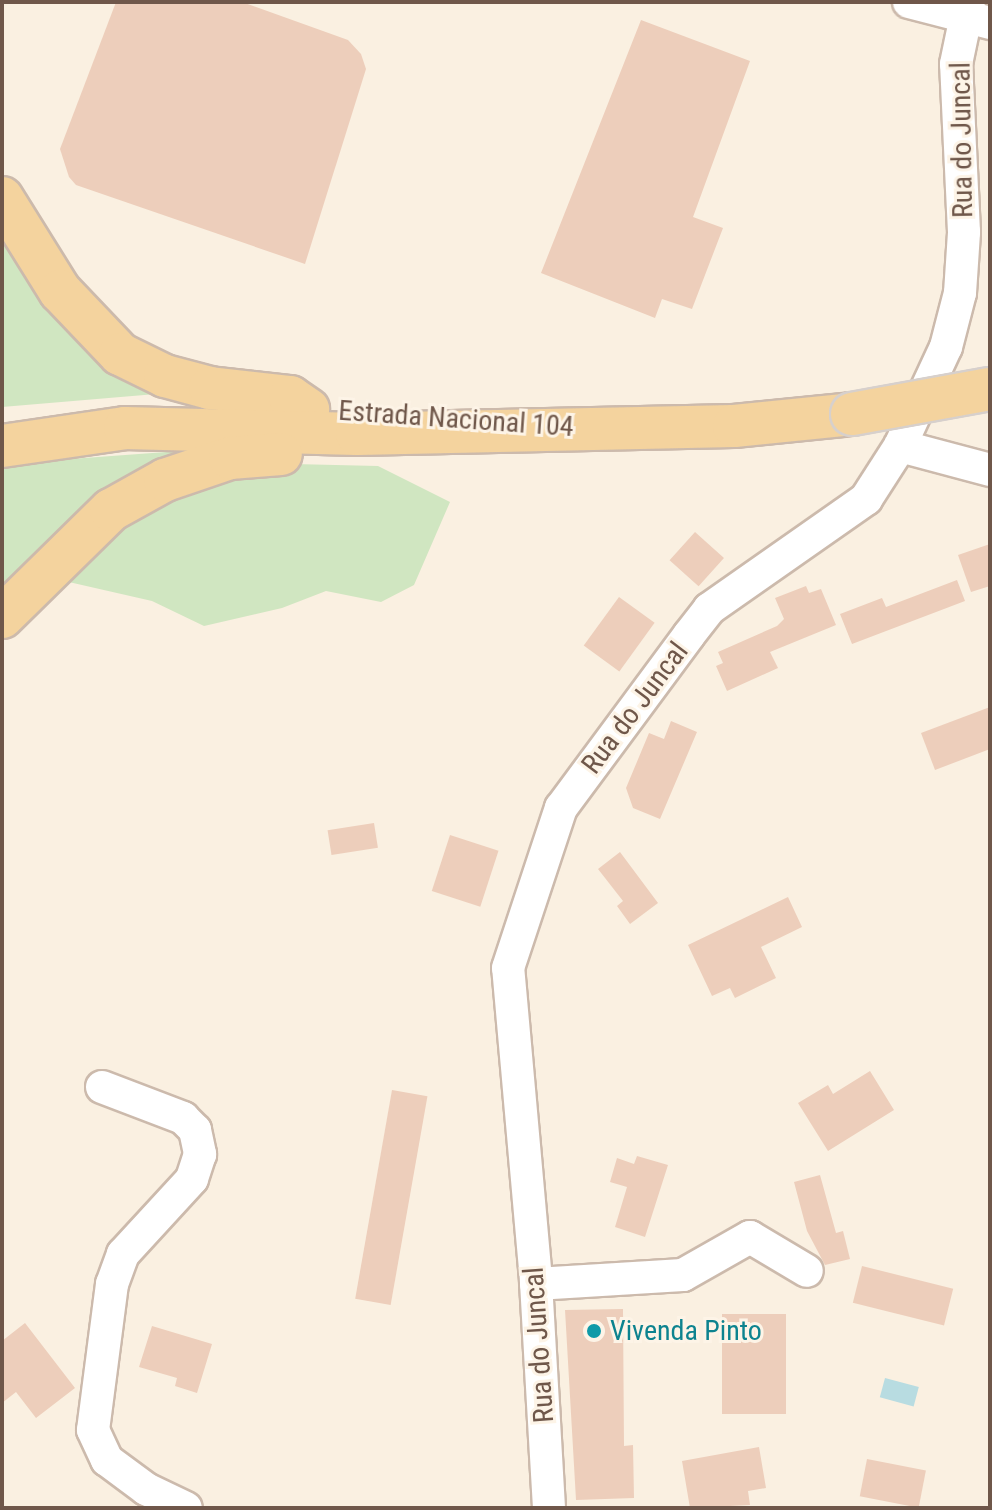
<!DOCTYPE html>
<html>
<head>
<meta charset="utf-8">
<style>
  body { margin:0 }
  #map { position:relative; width:992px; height:1510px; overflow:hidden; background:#faf0e1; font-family:"Roboto Condensed",sans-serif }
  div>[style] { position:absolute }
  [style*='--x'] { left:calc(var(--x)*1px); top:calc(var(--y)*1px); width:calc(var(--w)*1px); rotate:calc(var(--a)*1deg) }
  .green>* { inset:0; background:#d0e6c1 }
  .water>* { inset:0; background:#b8dce1; transform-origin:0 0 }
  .building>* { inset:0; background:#edcebb; transform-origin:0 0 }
  .roads { filter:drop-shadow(2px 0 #ccbaac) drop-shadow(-2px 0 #ccbaac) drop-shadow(0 2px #ccbaac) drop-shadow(0 -2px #ccbaac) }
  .minor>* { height:32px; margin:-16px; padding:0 16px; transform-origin:16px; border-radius:16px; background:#fff }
  .major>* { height:42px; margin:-21px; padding:0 21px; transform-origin:21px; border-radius:21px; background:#f4d39e }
  .bridges { filter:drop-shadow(2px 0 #d7d0cc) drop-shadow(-2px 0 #d7d0cc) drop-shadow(0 2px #d7d0cc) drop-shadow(0 -2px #d7d0cc) }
  .major-bridge>* { height:42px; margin:-21px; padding:0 21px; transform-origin:21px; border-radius:21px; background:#f4d39e }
  .dots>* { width:22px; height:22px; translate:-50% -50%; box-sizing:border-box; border:4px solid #fdf4e7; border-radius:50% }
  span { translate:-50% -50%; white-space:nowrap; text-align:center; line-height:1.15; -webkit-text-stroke:6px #fdf4e7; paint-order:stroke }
  .street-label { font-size:28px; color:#6f574a }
  .culture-label { font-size:28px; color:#0d838f }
  .left { translate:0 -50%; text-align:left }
  .frame { position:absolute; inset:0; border:4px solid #6f574a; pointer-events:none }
</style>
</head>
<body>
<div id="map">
  <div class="green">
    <i style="clip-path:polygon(2px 212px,168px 393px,2px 407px)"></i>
    <i style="clip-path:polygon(221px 448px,2px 604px,2px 464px)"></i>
    <i style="clip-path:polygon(293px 464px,378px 466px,450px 502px,414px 585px,381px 602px,326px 591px,282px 608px,204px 626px,152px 601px,60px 580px,138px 511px,203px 484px)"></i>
  </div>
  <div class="water">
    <i style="left:885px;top:1378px;width:35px;height:20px;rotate:15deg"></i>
  </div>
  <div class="building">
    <i style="clip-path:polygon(116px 2px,242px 2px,348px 40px,361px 54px,366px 69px,305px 264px,76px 185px,69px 177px,60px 149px)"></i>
    <i style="clip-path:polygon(641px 20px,750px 61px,693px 217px,723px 228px,692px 309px,662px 299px,655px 318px,541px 273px)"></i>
    <i style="left:695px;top:532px;width:39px;height:38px;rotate:42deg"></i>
    <i style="clip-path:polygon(990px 544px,990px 586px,971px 592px,958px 555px)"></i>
    <i style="clip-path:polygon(957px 580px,965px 601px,852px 644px,840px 614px,882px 598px,886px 607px)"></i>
    <i style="clip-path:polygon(806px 586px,809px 593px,821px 589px,836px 625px,770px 652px,778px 668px,727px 691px,716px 666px,723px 663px,718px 652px,777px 626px,784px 619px,775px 598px)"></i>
    <i style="left:619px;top:597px;width:44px;height:60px;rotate:36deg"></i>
    <i style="clip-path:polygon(990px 707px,990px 749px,935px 770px,921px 733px)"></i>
    <i style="clip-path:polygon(671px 721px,697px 732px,660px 819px,633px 808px,626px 788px,649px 733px,664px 739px)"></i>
    <i style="left:374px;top:823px;width:25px;height:47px;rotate:81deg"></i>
    <i style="left:450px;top:835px;width:51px;height:59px;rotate:18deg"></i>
    <i style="clip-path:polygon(620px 852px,658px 903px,630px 924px,617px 906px,623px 901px,598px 869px)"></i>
    <i style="clip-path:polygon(788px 897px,802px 927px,761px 947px,776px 978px,735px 998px,730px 988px,712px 996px,688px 945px)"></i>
    <i style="clip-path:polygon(870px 1071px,894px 1110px,828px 1151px,798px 1103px,828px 1085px,833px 1094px)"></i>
    <i style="left:392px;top:1090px;width:36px;height:212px;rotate:10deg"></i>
    <i style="clip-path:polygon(637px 1156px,668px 1165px,645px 1237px,615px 1227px,627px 1187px,610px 1182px,617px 1158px,634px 1164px)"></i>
    <i style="clip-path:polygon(820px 1175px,836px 1233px,843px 1231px,850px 1259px,825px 1265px,807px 1231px,794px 1182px)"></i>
    <i style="left:862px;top:1266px;width:94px;height:38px;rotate:14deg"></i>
    <i style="clip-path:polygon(623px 1309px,624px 1446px,633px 1445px,634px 1498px,576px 1500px,565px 1310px)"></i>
    <i style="left:786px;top:1314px;width:100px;height:64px;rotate:90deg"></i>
    <i style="clip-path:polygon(25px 1323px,75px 1388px,36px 1418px,16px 1392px,2px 1403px,2px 1341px)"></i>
    <i style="clip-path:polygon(152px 1326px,212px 1344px,197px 1393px,175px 1386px,177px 1378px,139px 1367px)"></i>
    <i style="clip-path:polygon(759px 1447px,766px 1488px,748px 1491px,750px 1505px,690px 1508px,682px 1461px)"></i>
    <i style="left:867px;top:1459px;width:60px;height:38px;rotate:11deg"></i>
  </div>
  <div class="roads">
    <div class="minor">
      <i style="--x:909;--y:2;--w:84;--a:14.5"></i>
      <i style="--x:900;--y:446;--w:93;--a:14.9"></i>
      <i style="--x:102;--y:1087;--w:87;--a:20.9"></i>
      <i style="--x:183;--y:1118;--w:17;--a:45"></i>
      <i style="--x:195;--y:1130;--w:25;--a:78"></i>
      <i style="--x:200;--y:1154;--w:26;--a:108"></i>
      <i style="--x:192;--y:1179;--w:102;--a:132.6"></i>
      <i style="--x:123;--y:1254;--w:32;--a:110"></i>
      <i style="--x:112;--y:1284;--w:147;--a:97.4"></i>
      <i style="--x:93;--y:1430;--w:33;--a:65"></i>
      <i style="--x:107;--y:1460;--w:49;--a:36.6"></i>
      <i style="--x:146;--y:1489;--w:44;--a:25.4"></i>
      <i style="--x:536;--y:1284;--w:147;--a:-3.5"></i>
      <i style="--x:683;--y:1275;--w:77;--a:-29.6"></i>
      <i style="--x:750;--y:1237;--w:66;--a:30.8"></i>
      <i style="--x:549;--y:1508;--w:228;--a:-93.3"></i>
      <i style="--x:536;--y:1280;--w:313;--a:-95.1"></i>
      <i style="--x:508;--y:968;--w:169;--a:-71.7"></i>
      <i style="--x:561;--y:808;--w:215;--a:-53.5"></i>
      <i style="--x:689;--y:635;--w:33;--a:-52"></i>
      <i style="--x:709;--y:609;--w:192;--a:-35"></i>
      <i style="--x:866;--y:499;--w:63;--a:-57.3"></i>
      <i style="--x:900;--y:446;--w:109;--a:-65.1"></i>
      <i style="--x:946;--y:347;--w:56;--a:-75.5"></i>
      <i style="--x:960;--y:293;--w:61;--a:-86.2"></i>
      <i style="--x:964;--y:232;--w:168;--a:-92.7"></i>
      <i style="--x:956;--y:64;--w:63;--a:-78.2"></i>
    </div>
    <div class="major">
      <i style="--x:2;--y:198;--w:110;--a:58.1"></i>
      <i style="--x:60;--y:291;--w:87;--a:46.4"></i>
      <i style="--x:120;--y:354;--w:50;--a:26.1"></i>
      <i style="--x:165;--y:376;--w:47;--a:14.9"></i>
      <i style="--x:210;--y:388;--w:81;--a:6.4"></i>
      <i style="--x:290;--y:397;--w:22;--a:34"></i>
      <i style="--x:2;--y:446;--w:124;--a:-8.3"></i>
      <i style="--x:125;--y:428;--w:232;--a:1.5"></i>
      <i style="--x:357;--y:434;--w:377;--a:-1.2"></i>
      <i style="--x:734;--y:426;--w:119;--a:-5.8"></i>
      <i style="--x:2;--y:617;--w:153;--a:-44.5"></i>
      <i style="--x:111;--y:510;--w:62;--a:-29.1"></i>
      <i style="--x:165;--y:480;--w:69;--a:-18.7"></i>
      <i style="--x:230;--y:458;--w:51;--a:-4.5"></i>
    </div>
  </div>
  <div class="bridges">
    <div class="major-bridge">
      <i style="--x:852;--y:414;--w:140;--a:-10.3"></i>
    </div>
  </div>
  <div class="dots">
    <i style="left:594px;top:1331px;background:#0f9aa8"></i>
  </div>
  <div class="street-label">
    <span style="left:962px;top:140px;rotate:-91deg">Rua do Juncal</span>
    <span style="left:456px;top:419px;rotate:4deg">Estrada Nacional 104</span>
    <span style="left:635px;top:708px;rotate:-53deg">Rua do Juncal</span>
    <span style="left:539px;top:1345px;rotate:-94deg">Rua do Juncal</span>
  </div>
  <div class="culture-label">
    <span class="left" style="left:610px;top:1331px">Vivenda Pinto</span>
  </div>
  <div class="frame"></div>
</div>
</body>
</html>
